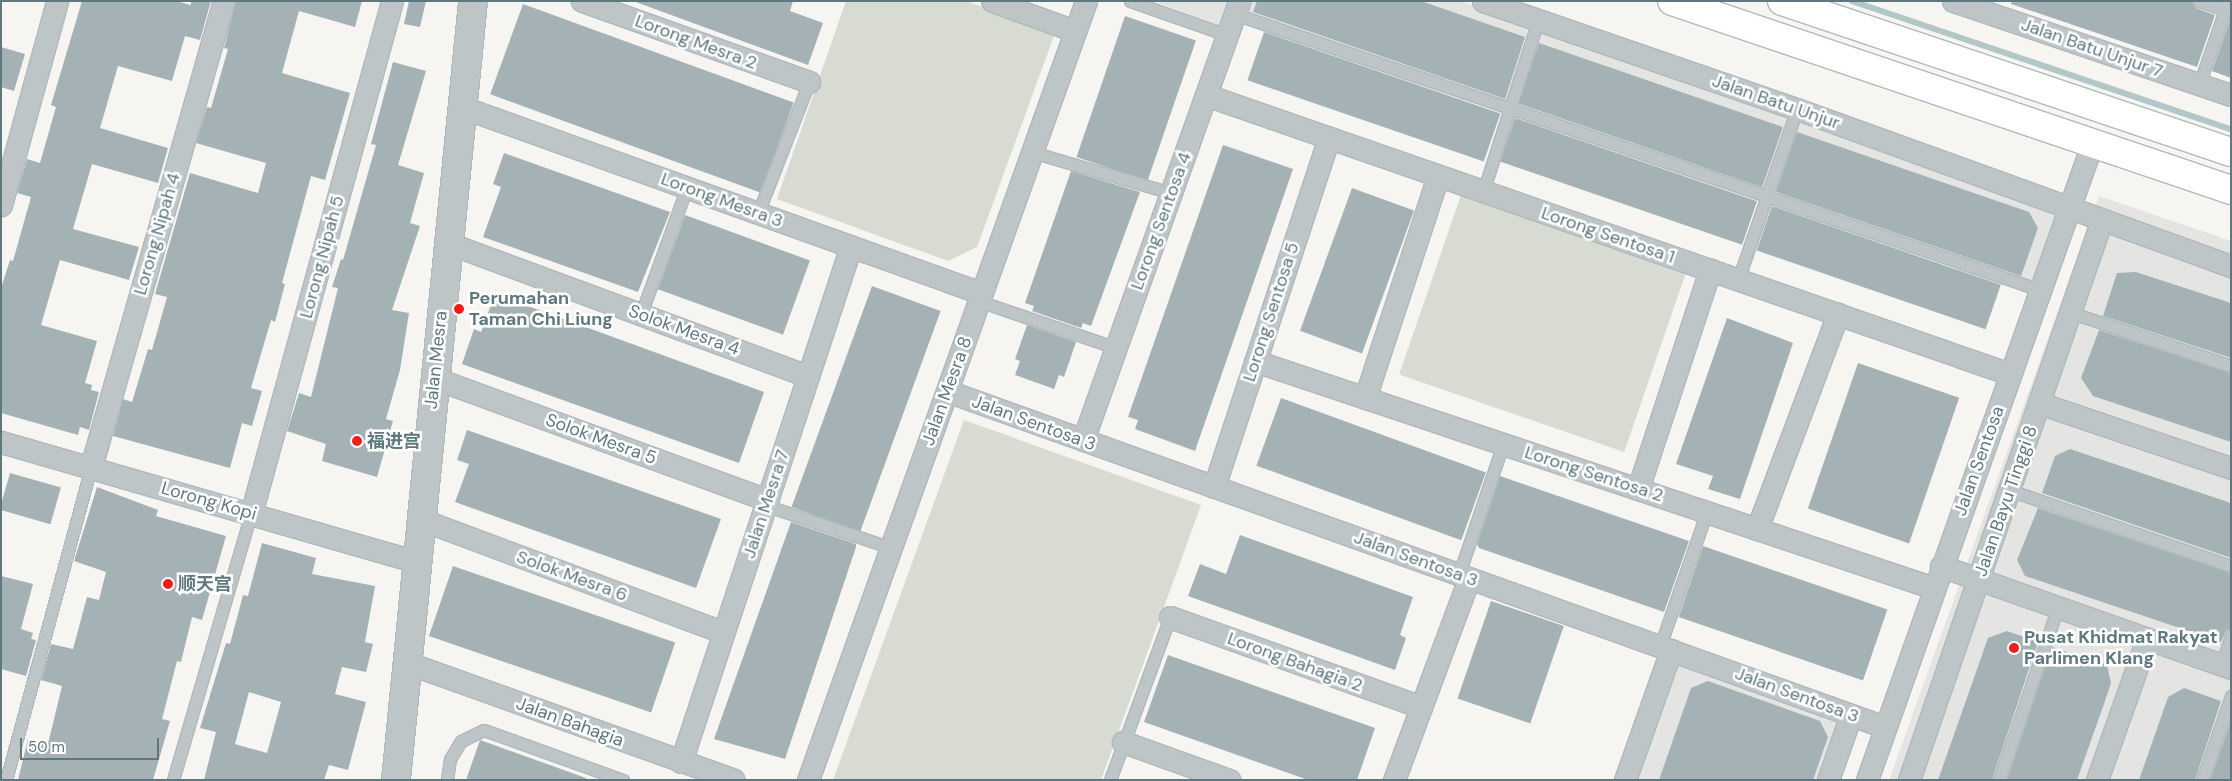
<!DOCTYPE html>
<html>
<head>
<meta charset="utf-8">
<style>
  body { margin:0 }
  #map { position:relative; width:2232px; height:781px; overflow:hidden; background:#f6f5f2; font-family:"DM Sans","Noto Sans SC",sans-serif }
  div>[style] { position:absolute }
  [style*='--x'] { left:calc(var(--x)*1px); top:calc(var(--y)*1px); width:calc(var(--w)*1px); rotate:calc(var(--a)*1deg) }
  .built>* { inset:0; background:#e4e5e3 }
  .green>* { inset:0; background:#d7dbd1; transform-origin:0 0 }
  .stream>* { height:5.5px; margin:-2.75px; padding:0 2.75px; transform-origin:2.75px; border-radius:2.75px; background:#b4c7c8 }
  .building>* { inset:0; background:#a5b2b5; transform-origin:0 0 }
  .roads { filter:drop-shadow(1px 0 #b0b9bc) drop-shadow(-1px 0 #b0b9bc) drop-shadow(0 1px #b0b9bc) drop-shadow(0 -1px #b0b9bc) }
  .service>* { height:11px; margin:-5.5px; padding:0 5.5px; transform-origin:5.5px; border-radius:5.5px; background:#bec5c7 }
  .minor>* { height:21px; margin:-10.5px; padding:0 10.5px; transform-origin:10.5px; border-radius:10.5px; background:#bec5c7 }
  .tertiary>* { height:28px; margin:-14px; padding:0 14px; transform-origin:14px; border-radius:14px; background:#bec5c7 }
  .secondary>* { height:28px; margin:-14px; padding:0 14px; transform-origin:14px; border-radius:14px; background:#fff }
  .dots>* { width:14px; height:14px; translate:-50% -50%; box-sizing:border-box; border:2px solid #fff; border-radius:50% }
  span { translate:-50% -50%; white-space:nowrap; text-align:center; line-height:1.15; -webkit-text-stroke:5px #fff; paint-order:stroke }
  .street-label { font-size:18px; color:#5f787f }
  .poi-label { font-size:18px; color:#5f787f; font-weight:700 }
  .left { translate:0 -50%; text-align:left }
  .frame { position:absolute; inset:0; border:2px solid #5f787f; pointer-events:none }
  .scale { position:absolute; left:20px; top:738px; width:139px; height:22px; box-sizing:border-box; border:2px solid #5f787f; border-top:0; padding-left:6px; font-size:15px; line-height:18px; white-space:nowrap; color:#5f787f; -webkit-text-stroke:4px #fff; paint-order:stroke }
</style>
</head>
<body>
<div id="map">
  <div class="built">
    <i style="clip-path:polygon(1152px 1px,1460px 1px,2060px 210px,2036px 284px,1229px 7px,1222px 26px)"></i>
    <i style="clip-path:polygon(2099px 196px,2231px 241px,2231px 780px,1889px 780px)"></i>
    <i style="clip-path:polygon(1676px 660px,1840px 718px,1819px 780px,1633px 780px)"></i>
  </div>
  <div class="green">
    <i style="clip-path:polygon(846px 1px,966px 1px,1055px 33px,977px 247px,948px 261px,777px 199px)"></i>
    <i style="left:1462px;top:192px;width:238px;height:193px;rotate:19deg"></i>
    <i style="clip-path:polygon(964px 420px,1201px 505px,1101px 780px,833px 780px)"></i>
  </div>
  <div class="stream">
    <i style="--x:1852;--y:1;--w:400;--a:18.7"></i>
  </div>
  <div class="building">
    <i style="clip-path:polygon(82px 1px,176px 1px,191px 5px,191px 1px,211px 1px,200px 40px,185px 36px,172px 81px,118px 66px,100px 128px,168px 148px,158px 183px,92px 164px,73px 229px,139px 247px,129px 280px,60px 260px,41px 325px,97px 341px,85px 383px,92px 385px,91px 390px,99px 392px,89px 430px,80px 427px,78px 435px,1px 413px,1px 288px,10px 260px,13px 261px,31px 197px,17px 193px,27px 159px,40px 163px,56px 107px,51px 105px)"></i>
    <i style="clip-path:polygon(236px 1px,362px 1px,355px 27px,299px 11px,282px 73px,350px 93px,325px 180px,311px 176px,282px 283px,285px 284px,275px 322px,271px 320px,251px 388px,262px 391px,252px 426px,242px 423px,230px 468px,113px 436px,123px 399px,132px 402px,148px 349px,152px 350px,167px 297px,155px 294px,190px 173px,258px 193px,266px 163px,196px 143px,207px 107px,211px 108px,228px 49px,224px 48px)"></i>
    <i style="clip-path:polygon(409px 1px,426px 1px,420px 27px,404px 24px)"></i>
    <i style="clip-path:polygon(633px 1px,793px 1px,790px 11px,823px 23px,808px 65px)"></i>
    <i style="clip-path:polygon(1257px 1px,1421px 1px,1525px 37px,1505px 99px,1253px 12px)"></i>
    <i style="clip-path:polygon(2012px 1px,2192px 1px,2196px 8px,2215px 15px,2197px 67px,2011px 4px)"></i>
    <i style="left:523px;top:4px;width:288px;height:96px;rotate:20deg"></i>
    <i style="left:1125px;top:16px;width:75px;height:149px;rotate:19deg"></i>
    <i style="clip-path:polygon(2230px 19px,2231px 19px,2231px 78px,2212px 71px)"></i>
    <i style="left:1264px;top:32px;width:250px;height:51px;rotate:19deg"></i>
    <i style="left:1539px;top:43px;width:258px;height:64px;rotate:19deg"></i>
    <i style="clip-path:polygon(1px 47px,25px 54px,14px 91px,1px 87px)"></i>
    <i style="clip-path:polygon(393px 62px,426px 71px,398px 165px,424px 173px,410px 223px,420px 226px,392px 310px,409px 313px,400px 370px,386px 419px,393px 421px,377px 477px,322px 461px,326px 444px,287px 431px,299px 393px,311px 397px,338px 288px,332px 287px,341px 259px,343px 260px,376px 145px,371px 144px)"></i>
    <i style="left:1515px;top:118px;width:256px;height:46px;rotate:19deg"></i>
    <i style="clip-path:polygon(1797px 132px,2029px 212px,2038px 228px,2021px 276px,1776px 192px)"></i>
    <i style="clip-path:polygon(1223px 145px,1293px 169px,1195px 451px,1135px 429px,1138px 420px,1128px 417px)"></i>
    <i style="clip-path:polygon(504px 153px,670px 212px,638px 292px,483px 237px,501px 187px,493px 184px)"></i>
    <i style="clip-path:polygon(1071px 171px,1140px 192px,1091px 326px,1083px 323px,1081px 328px,1032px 311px,1034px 306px,1025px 303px)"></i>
    <i style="left:1352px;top:188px;width:66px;height:152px;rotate:20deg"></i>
    <i style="left:1772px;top:206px;width:242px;height:47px;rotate:19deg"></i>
    <i style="left:685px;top:215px;width:133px;height:79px;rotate:20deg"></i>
    <i style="clip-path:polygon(2136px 272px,2231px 303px,2231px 358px,2103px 316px,2117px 273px)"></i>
    <i style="left:872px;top:286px;width:73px;height:235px;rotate:20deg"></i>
    <i style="clip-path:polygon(495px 294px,764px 392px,739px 463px,462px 364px,474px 329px,481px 332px)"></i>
    <i style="clip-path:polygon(1727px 318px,1793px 343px,1740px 499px,1708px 489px,1713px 476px,1676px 464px)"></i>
    <i style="clip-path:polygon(1027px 325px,1076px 342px,1064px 377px,1059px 375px,1054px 389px,1015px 375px,1020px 361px,1015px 359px)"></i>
    <i style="clip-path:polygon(2099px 330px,2231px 373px,2231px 442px,2093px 396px,2081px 378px)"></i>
    <i style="left:1858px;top:363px;width:107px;height:154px;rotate:19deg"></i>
    <i style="left:1281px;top:398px;width:218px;height:72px;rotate:20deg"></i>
    <i style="clip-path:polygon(467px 430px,721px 519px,696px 588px,455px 502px,469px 464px,457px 460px)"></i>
    <i style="clip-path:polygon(2070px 449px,2231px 503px,2231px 558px,2042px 493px,2055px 456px)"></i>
    <i style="left:10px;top:473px;width:53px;height:38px;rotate:16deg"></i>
    <i style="clip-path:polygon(1500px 476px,1689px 541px,1664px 612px,1479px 548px,1477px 544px)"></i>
    <i style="clip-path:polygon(97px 487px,158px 510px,156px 516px,226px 536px,202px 620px,192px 617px,181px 662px,177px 661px,162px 719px,170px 721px,153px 780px,18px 780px,28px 739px,48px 744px,62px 686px,41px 680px,51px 644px,73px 649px,87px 597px,99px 600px,106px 572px,74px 561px)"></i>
    <i style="clip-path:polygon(2038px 508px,2231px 573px,2231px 629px,2226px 631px,2221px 642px,2025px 576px,2017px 560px)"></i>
    <i style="clip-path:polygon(791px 522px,856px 544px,856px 547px,785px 759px,714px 739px)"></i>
    <i style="clip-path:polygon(1240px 535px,1413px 597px,1400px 635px,1406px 638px,1395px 670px,1188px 596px,1200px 564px,1226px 574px)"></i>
    <i style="clip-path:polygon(evenodd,262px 543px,316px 558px,312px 574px,375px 586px,365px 642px,373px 644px,366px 672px,342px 667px,335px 694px,366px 702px,348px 770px,329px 765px,324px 780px,204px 780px,216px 732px,200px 728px,226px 643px,230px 644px,243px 595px,248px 596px,262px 543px,249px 692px,281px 702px,267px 753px,235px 744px,249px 692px)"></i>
    <i style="left:1703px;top:546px;width:195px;height:75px;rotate:19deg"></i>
    <i style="left:453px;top:566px;width:235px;height:74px;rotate:19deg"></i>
    <i style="clip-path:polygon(1px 576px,33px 584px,21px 629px,33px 633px,31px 639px,36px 640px,26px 676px,1px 669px)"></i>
    <i style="left:1491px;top:601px;width:77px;height:103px;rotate:19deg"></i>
    <i style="clip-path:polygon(2007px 631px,2038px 642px,1992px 780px,1938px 780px,1988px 638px)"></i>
    <i style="clip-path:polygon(2052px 647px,2107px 665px,2111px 683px,2104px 704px,2077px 780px,2007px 780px)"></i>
    <i style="clip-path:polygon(1168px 655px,1375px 728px,1357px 780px,1308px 780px,1144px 722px)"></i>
    <i style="clip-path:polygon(1708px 681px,1820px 721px,1828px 737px,1813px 780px,1659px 780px,1691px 688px)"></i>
    <i style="clip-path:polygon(2184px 688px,2221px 701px,2195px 780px,2139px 780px,2168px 697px)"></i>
    <i style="clip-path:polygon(2231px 720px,2231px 780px,2210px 780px)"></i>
    <i style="clip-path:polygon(480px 740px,586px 778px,586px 780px,466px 780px)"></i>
  </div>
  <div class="roads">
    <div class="service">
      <i style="--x:1130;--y:1;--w:103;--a:19.3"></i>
      <i style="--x:2199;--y:1;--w:34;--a:19"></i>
      <i style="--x:1235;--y:14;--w:851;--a:18.92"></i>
      <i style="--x:2199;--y:85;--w:89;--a:-71"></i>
      <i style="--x:1032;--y:152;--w:145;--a:16.4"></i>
      <i style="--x:1483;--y:192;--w:180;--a:-72.2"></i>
      <i style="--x:758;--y:213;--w:141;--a:-68.7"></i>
      <i style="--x:1738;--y:280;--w:181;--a:-71"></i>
      <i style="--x:979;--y:301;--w:145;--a:18.9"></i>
      <i style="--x:2069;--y:312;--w:171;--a:18.4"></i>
      <i style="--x:641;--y:314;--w:135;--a:-70.1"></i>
      <i style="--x:2009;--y:490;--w:235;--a:18.9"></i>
      <i style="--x:765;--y:505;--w:133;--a:18.8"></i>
      <i style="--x:1459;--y:574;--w:137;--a:-71.3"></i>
      <i style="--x:1660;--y:646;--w:143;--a:-70.8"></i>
      <i style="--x:2221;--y:665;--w:31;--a:-71"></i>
      <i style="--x:6;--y:780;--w:324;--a:-74.8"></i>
      <i style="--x:173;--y:780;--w:277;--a:-73.7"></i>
      <i style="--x:447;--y:780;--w:21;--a:-82"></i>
      <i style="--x:450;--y:759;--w:21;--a:-59"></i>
      <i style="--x:461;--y:741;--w:25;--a:-26"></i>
      <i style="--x:484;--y:730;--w:148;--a:19.8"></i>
      <i style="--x:1110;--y:780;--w:174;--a:-69.8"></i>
      <i style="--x:1999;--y:780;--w:183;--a:-71.2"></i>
      <i style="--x:2202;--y:780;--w:89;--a:-71"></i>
    </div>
    <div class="minor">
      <i style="--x:582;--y:1;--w:241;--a:19.6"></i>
      <i style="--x:992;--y:1;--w:88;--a:19.9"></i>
      <i style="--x:1483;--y:1;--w:332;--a:19"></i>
      <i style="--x:1797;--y:109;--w:462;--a:19.9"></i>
      <i style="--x:1953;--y:1;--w:293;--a:18.7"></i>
      <i style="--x:1206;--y:95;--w:851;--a:19.14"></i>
      <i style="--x:462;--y:107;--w:551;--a:19.72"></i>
      <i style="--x:1;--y:205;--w:212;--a:-74.6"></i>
      <i style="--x:448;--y:243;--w:384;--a:20.3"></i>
      <i style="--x:1255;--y:361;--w:716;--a:18.49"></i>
      <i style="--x:434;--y:378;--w:355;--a:20.1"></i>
      <i style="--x:947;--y:391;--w:996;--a:19.71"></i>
      <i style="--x:1365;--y:398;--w:234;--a:-71.8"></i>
      <i style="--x:2039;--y:403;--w:203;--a:18.7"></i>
      <i style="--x:1083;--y:440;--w:466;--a:-70.4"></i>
      <i style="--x:1;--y:442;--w:432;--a:16.1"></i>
      <i style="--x:91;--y:467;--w:485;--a:-74.1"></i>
      <i style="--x:1214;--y:487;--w:367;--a:-71.8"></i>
      <i style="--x:1638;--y:489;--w:231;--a:-71.8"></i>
      <i style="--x:251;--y:514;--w:532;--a:-74.63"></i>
      <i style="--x:420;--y:519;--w:323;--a:20.5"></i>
      <i style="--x:1757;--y:529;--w:230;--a:-69.4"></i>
      <i style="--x:1941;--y:566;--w:307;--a:19.4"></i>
      <i style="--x:1170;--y:617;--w:267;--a:19.7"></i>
      <i style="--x:408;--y:663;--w:346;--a:19.7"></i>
      <i style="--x:1123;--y:742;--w:113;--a:19.7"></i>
      <i style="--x:681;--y:762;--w:543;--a:-71.77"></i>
      <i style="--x:808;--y:780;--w:827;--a:-70.36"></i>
      <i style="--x:1394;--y:780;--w:215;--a:-69.6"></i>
      <i style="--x:1625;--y:780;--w:138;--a:-70.5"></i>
      <i style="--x:1828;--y:780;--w:69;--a:-70.5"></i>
      <i style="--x:1867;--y:780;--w:675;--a:-70.52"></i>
      <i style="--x:1909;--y:780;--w:590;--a:-71.01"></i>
      <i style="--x:2097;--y:780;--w:150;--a:-70.5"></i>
    </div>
    <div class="tertiary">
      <i style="--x:396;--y:780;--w:783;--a:-84.35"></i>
    </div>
    <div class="secondary">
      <i style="--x:1672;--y:1;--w:590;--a:18.68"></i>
      <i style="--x:1782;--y:1;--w:474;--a:18.6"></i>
    </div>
  </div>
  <div class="dots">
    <i style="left:459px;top:309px;background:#ee1e19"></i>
    <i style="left:357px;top:441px;background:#ee1e19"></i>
    <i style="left:168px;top:584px;background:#ee1e19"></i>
    <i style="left:2014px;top:648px;background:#ee1e19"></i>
  </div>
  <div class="street-label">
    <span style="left:696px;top:42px;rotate:20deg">Lorong Mesra 2</span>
    <span style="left:2092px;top:48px;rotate:19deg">Jalan Batu Unjur 7</span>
    <span style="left:1776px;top:102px;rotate:19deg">Jalan Batu Unjur</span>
    <span style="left:722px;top:200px;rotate:20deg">Lorong Mesra 3</span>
    <span style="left:1161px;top:221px;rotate:-70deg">Lorong Sentosa 4</span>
    <span style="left:157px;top:234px;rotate:-74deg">Lorong Nipah 4</span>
    <span style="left:1608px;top:235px;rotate:19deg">Lorong Sentosa 1</span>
    <span style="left:322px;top:257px;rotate:-75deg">Lorong Nipah 5</span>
    <span style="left:1271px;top:312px;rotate:-72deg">Lorong Sentosa 5</span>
    <span style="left:684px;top:330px;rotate:20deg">Solok Mesra 4</span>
    <span style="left:436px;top:360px;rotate:-84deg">Jalan Mesra</span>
    <span style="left:947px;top:391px;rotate:-70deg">Jalan Mesra 8</span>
    <span style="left:1034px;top:423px;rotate:20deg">Jalan Sentosa 3</span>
    <span style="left:601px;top:439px;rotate:20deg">Solok Mesra 5</span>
    <span style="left:1979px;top:461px;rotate:-70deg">Jalan Sentosa</span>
    <span style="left:1594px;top:474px;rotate:18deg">Lorong Sentosa 2</span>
    <span style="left:209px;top:501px;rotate:16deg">Lorong Kopi</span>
    <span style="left:2006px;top:501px;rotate:-71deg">Jalan Bayu Tinggi 8</span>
    <span style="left:766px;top:504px;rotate:-72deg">Jalan Mesra 7</span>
    <span style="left:1416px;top:559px;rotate:20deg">Jalan Sentosa 3</span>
    <span style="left:572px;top:576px;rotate:20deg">Solok Mesra 6</span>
    <span style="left:1295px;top:662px;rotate:20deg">Lorong Bahagia 2</span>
    <span style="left:1797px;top:695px;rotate:20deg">Jalan Sentosa 3</span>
    <span style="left:570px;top:722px;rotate:20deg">Jalan Bahagia</span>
  </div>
  <div class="poi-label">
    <span class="left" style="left:469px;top:309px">Perumahan<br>Taman Chi Liung</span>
    <span class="left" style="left:367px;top:441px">福进宫</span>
    <span class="left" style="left:178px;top:584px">顺天宫</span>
    <span class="left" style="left:2024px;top:648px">Pusat Khidmat Rakyat<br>Parlimen Klang</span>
  </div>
  <div class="frame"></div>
  <div class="scale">50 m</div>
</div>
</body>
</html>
